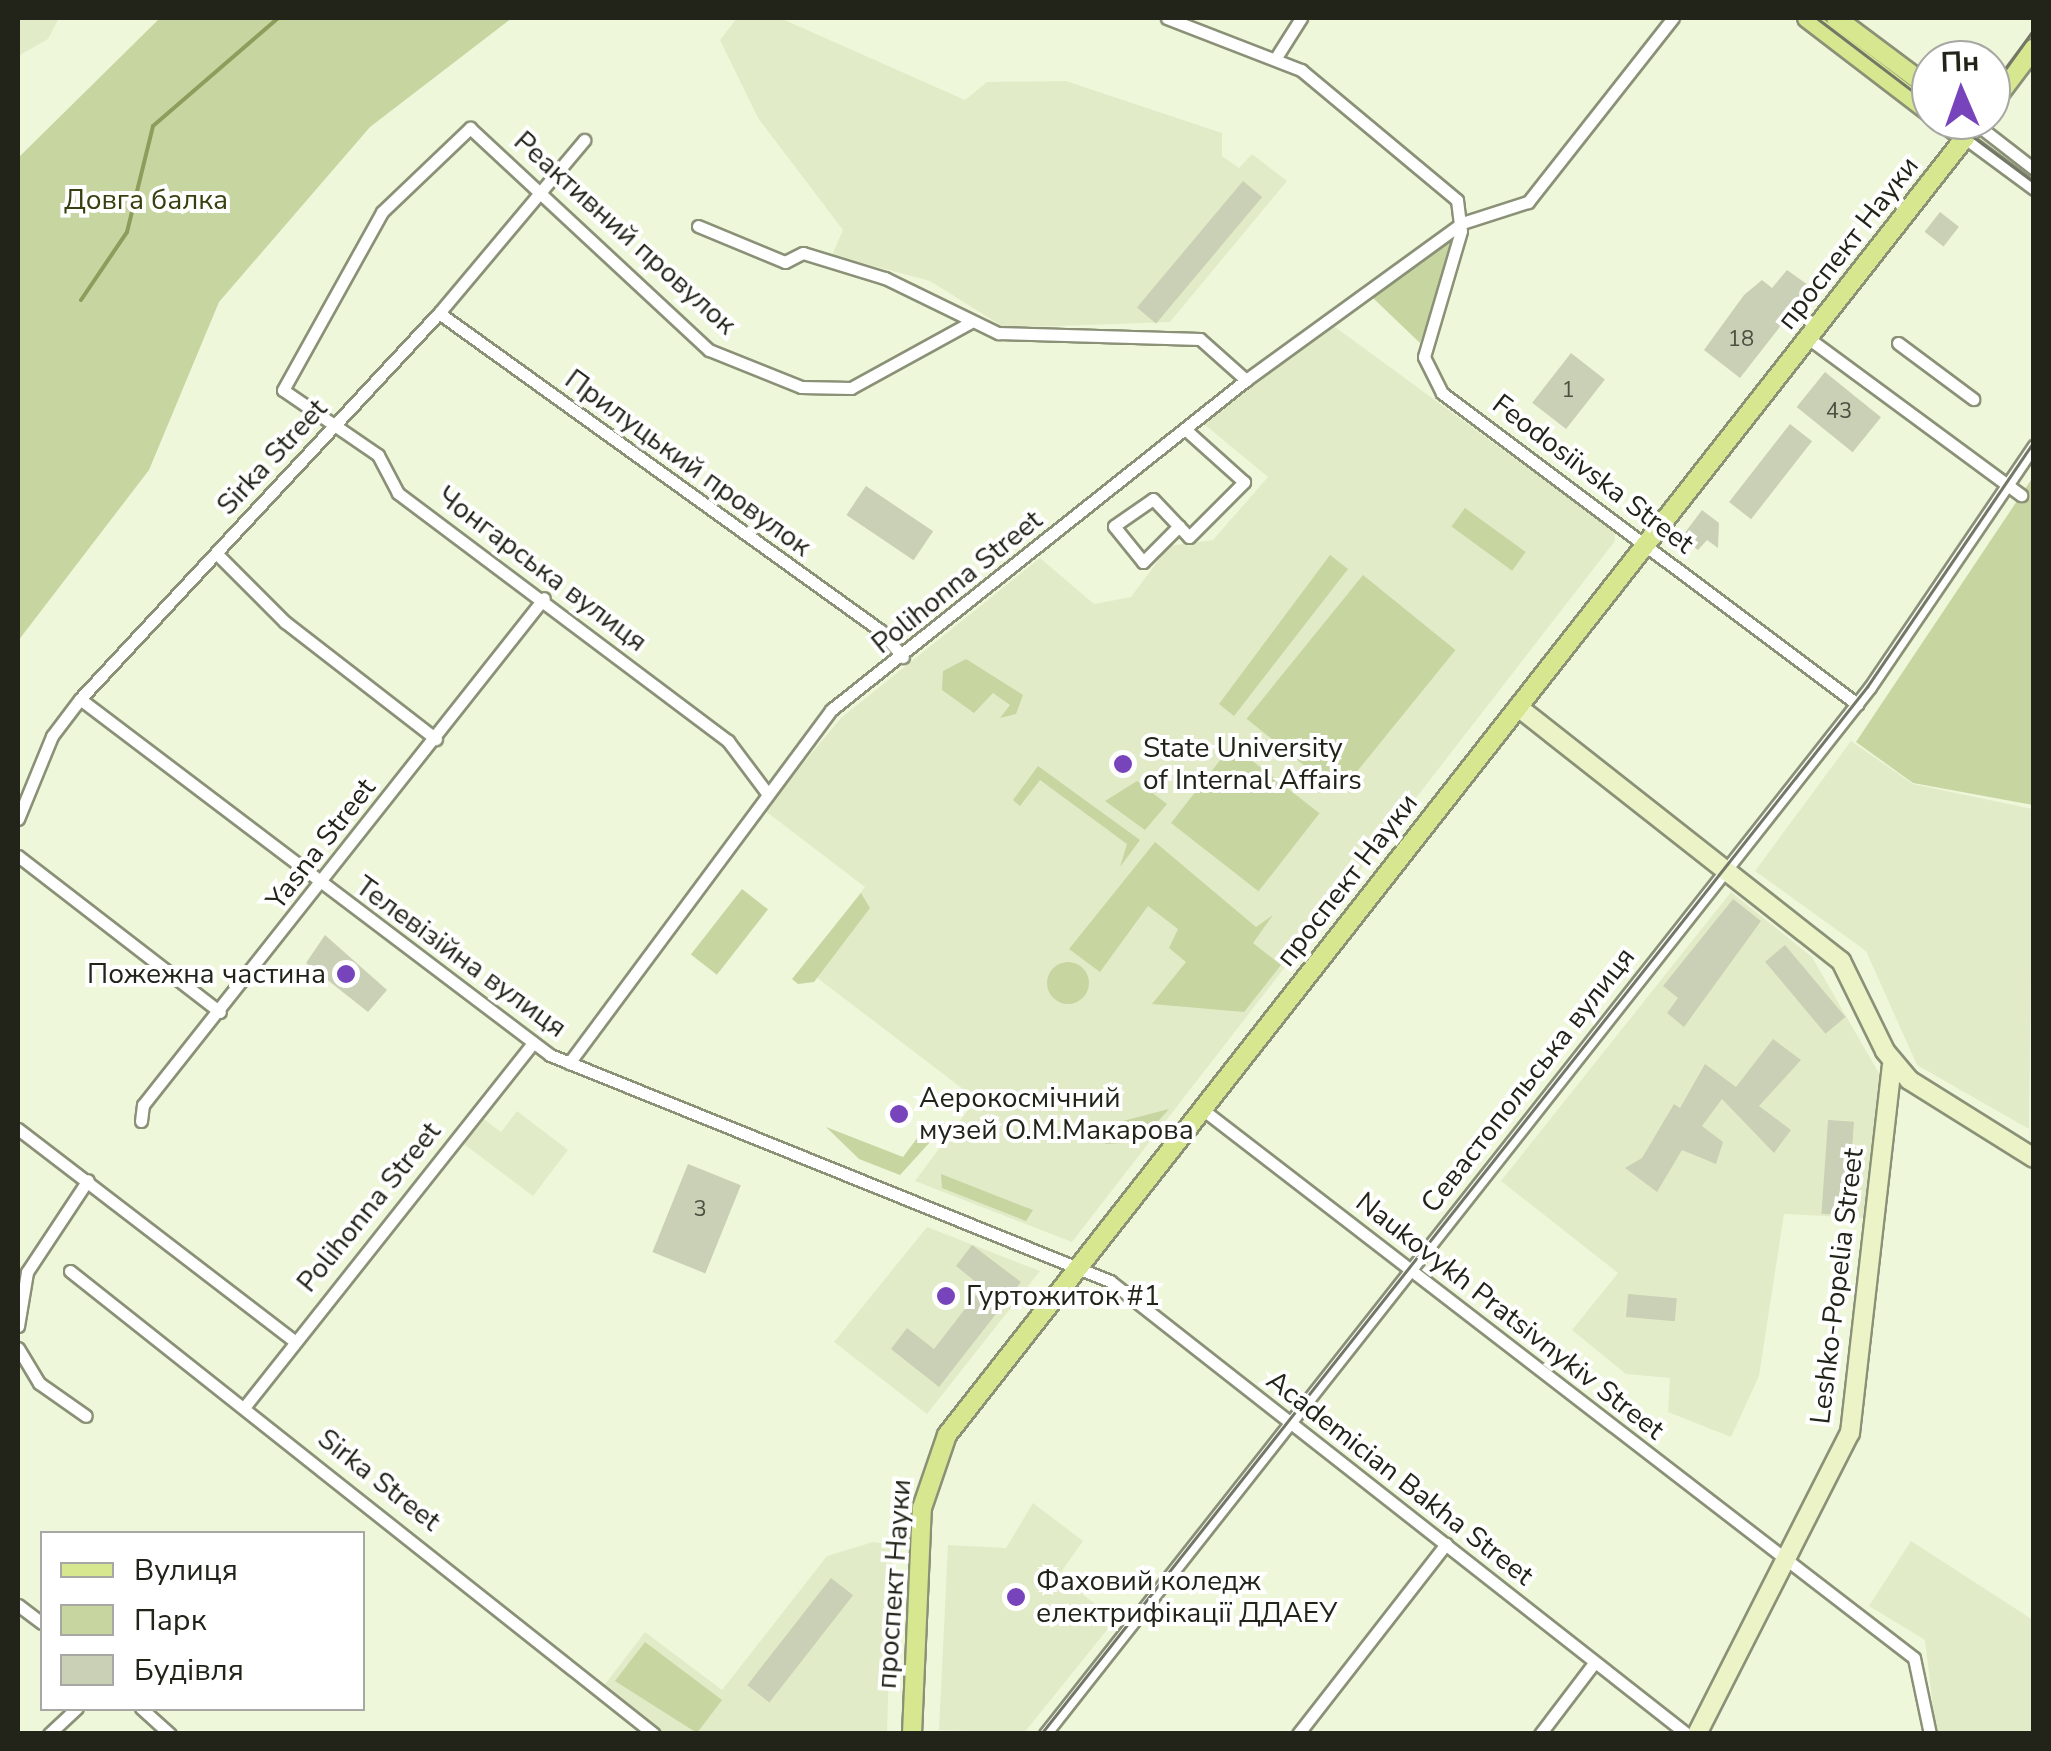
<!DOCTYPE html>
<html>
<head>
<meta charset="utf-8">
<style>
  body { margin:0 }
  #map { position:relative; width:2051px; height:1751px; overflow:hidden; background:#eff7db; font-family:"Nunito Sans",sans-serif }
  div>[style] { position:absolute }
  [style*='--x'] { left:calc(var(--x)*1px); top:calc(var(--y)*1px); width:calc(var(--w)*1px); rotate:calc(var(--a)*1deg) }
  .built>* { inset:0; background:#e2ebc8 }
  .green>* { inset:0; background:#c7d5a0; transform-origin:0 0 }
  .round { border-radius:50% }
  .stream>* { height:4px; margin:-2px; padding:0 2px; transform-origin:2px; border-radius:2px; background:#8e9d5b }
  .building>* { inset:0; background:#c9d0b5; transform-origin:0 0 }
  .roads { filter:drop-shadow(2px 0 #8a9177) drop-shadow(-2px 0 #8a9177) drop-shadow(0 2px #8a9177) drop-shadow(0 -2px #8a9177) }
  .street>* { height:11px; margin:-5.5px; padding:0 5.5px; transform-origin:5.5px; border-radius:5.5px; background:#fff }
  .secondary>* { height:18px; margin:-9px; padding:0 9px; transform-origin:9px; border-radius:9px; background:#ebf3c7 }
  .primary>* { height:18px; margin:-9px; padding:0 9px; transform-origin:9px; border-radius:9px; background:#d6e78f }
  .tram>* { height:2.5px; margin:-1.25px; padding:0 1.25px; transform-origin:1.25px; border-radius:1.25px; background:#737766 }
  .dots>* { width:28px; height:28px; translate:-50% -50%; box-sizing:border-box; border:5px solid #fff; border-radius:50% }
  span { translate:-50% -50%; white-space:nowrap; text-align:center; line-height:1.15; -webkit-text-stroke:8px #fff; paint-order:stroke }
  .number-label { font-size:22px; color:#4c4f41 }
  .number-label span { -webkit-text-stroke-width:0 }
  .park-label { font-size:28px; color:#37400e }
  .street-label { font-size:28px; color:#22241a }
  .poi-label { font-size:28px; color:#22241a }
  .left { translate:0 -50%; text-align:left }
  .right { translate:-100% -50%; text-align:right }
  .frame { position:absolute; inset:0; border:20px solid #22241a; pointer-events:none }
  .legend { position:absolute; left:40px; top:1531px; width:325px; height:180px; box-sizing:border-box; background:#fff; border:2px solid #a7a7a3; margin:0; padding:12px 18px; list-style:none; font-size:30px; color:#22241a }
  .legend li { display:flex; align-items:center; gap:20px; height:50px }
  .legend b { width:50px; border:2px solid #a7a7a3 }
  .north { position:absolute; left:1911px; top:40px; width:100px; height:100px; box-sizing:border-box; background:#fff; border:2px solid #a7a7a3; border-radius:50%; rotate:358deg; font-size:28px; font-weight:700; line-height:40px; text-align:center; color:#22241a }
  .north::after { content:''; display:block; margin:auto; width:35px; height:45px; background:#74b; clip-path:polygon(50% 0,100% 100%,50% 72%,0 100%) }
</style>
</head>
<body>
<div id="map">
  <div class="built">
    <i style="clip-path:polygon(18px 18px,59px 18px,48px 39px,18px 56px)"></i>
    <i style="clip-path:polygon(737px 18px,780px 18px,965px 100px,987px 82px,1066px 81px,1222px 133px,1222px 156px,1239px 168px,1252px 154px,1287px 181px,1170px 322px,1005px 328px,930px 281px,832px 255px,843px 230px,758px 118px,720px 40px)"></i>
    <i style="clip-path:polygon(1331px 324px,1614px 531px,1615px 541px,1072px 1242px,915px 1181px,976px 1099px,803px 967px,865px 887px,764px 810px,841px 718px,1040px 558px,1094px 604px,1131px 597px,1169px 546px,1213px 540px,1268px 477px,1204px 424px)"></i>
    <i style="clip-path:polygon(1851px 741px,1913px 784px,2033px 809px,2029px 1129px,1917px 1065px,1866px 951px,1755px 871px)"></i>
    <i style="clip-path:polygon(1731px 892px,1812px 957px,1880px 1075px,1863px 1218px,1784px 1214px,1759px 1376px,1731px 1437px,1668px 1412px,1670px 1378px,1626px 1374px,1572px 1330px,1618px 1273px,1501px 1181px)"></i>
    <i style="clip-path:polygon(517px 1111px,568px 1150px,533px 1196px,464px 1144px,484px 1119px,501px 1132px)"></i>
    <i style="clip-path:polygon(927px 1227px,1040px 1271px,927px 1414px,834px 1342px)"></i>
    <i style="clip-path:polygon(1033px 1503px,1083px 1541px,1059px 1575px,1115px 1620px,1024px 1733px,939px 1730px,948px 1545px,1006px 1548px)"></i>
    <i style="clip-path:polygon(1911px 1541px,2033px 1620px,2033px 1733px,1936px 1733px,1925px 1640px,1869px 1606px)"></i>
    <i style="clip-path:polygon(873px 1542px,893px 1545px,887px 1733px,661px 1733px,603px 1687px,645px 1632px,722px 1690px,827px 1556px)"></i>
  </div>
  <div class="green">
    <i style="clip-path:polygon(160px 18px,512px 18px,370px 127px,219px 302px,149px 470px,18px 641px,18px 158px)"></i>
    <i style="clip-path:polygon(1453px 236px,1454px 242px,1420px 343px,1373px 298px)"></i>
    <i style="clip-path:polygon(2033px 477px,2033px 805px,1913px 783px,1856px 742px)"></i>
    <i style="left:1465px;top:508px;width:75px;height:23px;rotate:36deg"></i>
    <i style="clip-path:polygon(1330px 555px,1348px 569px,1234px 716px,1219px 704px)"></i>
    <i style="left:1363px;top:575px;width:119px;height:185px;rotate:39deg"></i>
    <i style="clip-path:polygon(966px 659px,1023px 695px,1016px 714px,1000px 718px,1010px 705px,993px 693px,974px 713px,942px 690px,943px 671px)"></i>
    <i style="left:1232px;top:745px;width:111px;height:99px;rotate:38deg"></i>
    <i style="clip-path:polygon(1038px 766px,1140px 840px,1120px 867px,1127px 844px,1040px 780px,1020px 806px,1013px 800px)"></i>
    <i style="clip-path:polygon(1137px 781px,1167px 804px,1145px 830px,1105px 801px)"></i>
    <i style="clip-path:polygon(1155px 842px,1256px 927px,1273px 915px,1253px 943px,1281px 965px,1244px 1012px,1152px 1004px,1186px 962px,1169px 948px,1178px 929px,1148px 906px,1100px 972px,1069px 949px)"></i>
    <i style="left:742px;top:889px;width:33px;height:83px;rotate:38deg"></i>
    <i style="clip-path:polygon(861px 893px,870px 908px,814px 982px,798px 984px,792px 979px)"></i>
    <i class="round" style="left:1047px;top:962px;width:42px;height:42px"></i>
    <i style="clip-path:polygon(1169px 1109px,1140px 1142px,1105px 1144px,1115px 1123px)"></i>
    <i style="clip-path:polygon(826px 1127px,903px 1157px,921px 1133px,931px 1141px,900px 1175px,859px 1159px)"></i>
    <i style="clip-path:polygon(941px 1174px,1002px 1198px,1033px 1210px,1026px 1221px,942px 1188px)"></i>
    <i style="clip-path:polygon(645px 1642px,722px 1700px,697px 1733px,615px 1681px)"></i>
  </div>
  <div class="stream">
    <i style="--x:81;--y:300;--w:82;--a:-55.9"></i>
    <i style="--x:127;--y:232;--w:109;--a:-76.2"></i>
    <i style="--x:153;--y:126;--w:165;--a:-40.8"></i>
  </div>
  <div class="building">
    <i style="left:1243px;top:181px;width:25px;height:165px;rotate:40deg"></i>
    <i style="left:1940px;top:212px;width:24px;height:25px;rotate:38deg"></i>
    <i style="clip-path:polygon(1787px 270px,1811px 287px,1740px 378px,1704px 350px,1744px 295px,1762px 280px,1772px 288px)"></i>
    <i style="left:1571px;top:353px;width:43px;height:63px;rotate:38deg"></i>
    <i style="left:1825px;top:372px;width:72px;height:45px;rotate:39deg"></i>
    <i style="left:1790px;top:424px;width:28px;height:99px;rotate:38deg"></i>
    <i style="left:866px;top:486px;width:81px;height:35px;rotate:34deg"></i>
    <i style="clip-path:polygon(1702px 510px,1719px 523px,1718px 548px,1707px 540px,1698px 550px,1681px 538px)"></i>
    <i style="clip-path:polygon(1733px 899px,1761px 921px,1684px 1027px,1667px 1013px,1678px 998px,1663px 986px)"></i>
    <i style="clip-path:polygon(325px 935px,387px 990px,368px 1012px,306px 963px)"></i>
    <i style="left:1785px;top:945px;width:94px;height:26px;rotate:50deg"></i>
    <i style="clip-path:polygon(1773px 1039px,1801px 1060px,1759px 1106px,1791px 1130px,1774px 1153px,1722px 1099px,1702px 1126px,1723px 1142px,1716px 1164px,1682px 1150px,1657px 1192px,1625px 1168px,1642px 1158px,1674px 1104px,1680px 1108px,1705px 1064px,1736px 1087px)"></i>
    <i style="left:1828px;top:1120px;width:26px;height:94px;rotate:4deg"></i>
    <i style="left:688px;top:1164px;width:57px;height:95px;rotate:22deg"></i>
    <i style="clip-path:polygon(972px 1245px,1021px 1282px,939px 1387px,891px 1349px,907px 1328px,934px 1349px,982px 1287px,956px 1266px)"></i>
    <i style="left:1628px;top:1294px;width:49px;height:23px;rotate:5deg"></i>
    <i style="left:831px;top:1578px;width:28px;height:136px;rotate:38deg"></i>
  </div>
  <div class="roads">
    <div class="street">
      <i style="--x:1167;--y:18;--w:144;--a:21.2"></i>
      <i style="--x:1301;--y:70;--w:203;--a:39.8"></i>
      <i style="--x:1457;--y:200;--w:31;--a:83"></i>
      <i style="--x:1461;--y:231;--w:131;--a:106.4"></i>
      <i style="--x:1424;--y:357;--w:40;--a:63.4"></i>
      <i style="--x:1442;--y:393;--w:519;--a:36.85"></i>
      <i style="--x:1277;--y:56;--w:45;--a:-57.7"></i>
      <i style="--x:1976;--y:124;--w:73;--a:37.8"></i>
      <i style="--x:1965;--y:138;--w:86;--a:36.5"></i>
      <i style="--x:698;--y:226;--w:94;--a:22.5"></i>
      <i style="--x:785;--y:262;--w:20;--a:-27"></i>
      <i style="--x:803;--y:253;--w:86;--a:17"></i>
      <i style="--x:885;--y:278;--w:126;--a:26"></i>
      <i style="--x:998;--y:333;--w:202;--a:1.7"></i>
      <i style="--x:1200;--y:339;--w:62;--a:41.7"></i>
      <i style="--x:439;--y:313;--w:545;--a:35.73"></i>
      <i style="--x:881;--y:631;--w:34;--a:50"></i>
      <i style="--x:1808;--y:338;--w:265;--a:36.4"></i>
      <i style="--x:1898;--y:343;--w:94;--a:36.7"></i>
      <i style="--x:1179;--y:526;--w:51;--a:135"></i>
      <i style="--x:1143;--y:562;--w:46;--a:-128.9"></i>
      <i style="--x:1114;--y:526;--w:47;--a:-34.7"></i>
      <i style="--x:1153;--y:499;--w:52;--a:46.5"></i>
      <i style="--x:1189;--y:537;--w:78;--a:-45"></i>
      <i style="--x:1244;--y:482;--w:79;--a:-138.1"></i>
      <i style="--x:217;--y:554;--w:96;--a:45"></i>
      <i style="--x:285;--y:622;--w:191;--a:37.8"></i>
      <i style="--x:80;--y:699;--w:590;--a:37.14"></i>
      <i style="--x:550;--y:1055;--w:604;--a:21.98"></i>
      <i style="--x:1110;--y:1281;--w:734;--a:38.14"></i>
      <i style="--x:767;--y:793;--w:65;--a:-126.9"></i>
      <i style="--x:728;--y:741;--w:413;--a:-143.1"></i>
      <i style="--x:398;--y:493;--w:43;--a:-117.8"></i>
      <i style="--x:378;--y:455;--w:115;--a:-145.6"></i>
      <i style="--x:283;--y:390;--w:204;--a:-60.9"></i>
      <i style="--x:382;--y:212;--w:122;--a:-43.7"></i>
      <i style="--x:470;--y:128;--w:326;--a:42.9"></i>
      <i style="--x:709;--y:350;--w:99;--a:21.9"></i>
      <i style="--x:801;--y:387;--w:50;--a:1.1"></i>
      <i style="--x:851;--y:388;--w:135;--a:-28.8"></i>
      <i style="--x:18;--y:819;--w:90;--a:-67.7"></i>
      <i style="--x:52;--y:736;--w:46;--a:-52.9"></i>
      <i style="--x:80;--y:699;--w:527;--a:-47.08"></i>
      <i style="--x:439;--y:313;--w:226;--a:-50"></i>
      <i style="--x:18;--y:856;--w:255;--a:37.7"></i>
      <i style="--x:569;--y:1063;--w:440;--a:-53.4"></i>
      <i style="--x:831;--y:710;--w:530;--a:-38.49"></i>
      <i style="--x:1246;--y:380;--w:267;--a:-36"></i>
      <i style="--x:1462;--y:223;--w:69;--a:-17.7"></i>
      <i style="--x:1528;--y:202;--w:234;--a:-51.8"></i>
      <i style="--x:1202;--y:1109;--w:899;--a:37.63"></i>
      <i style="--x:1914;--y:1658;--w:78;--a:78.1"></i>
      <i style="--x:141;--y:1121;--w:16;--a:-83"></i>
      <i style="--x:143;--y:1105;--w:646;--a:-51.66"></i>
      <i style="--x:18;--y:1129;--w:348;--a:37.5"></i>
      <i style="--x:70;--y:1271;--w:745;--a:38.41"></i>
      <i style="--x:18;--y:1326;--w:55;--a:-80.5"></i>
      <i style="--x:27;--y:1272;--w:110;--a:-56.5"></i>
      <i style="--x:18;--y:1348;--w:41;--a:59"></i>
      <i style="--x:39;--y:1383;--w:57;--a:35.1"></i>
      <i style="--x:246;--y:1405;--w:462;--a:-51.6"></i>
      <i style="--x:18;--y:1605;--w:30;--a:37"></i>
      <i style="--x:141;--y:1708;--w:39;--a:42"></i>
      <i style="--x:49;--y:1734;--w:38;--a:-43"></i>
      <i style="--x:1045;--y:1734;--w:1333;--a:-51.76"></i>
      <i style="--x:1870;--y:687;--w:292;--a:-55.8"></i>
      <i style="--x:1298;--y:1734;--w:241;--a:-52.1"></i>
      <i style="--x:1540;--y:1734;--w:89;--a:-52.7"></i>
    </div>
    <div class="secondary">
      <i style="--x:1518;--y:707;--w:411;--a:38.2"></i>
      <i style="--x:1841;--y:961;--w:100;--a:63.9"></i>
      <i style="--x:1885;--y:1051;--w:38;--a:50"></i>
      <i style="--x:1909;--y:1080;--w:147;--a:32"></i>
      <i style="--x:1697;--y:1734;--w:338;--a:-63.1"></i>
      <i style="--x:1850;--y:1433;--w:370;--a:-83.5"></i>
    </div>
    <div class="primary">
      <i style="--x:1807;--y:18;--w:156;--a:37.5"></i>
      <i style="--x:1836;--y:18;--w:119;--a:36.8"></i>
      <i style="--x:1991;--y:105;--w:71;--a:-53"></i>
      <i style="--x:1941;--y:120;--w:30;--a:37"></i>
      <i style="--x:912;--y:1734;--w:226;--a:-87.5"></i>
      <i style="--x:922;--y:1508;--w:77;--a:-71.1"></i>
      <i style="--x:947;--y:1435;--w:1672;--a:-51.88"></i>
    </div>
  </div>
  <div class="tram">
    <i style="--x:1817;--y:18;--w:143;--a:37.3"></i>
    <i style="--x:1991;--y:89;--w:74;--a:-54.4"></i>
    <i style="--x:1951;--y:120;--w:104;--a:36.8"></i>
    <i style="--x:1041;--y:1734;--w:1334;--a:-51.73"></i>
    <i style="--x:1867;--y:687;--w:297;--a:-55.8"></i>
  </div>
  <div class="dots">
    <i style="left:1123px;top:764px;background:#74b"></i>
    <i style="left:346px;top:974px;background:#74b"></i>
    <i style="left:899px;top:1114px;background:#74b"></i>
    <i style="left:946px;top:1296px;background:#74b"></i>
    <i style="left:1016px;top:1597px;background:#74b"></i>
  </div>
  <div class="number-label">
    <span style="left:1741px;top:340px">18</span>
    <span style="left:1568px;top:391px">1</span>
    <span style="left:1839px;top:412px">43</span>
    <span style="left:700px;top:1210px">3</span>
  </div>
  <div class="park-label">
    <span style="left:146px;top:200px">Довга балка</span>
  </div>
  <div class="street-label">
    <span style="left:625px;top:233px;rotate:42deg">Реактивний провулок</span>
    <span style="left:1848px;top:243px;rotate:-52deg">проспект Науки</span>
    <span style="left:272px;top:457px;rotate:-47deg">Sirka Street</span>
    <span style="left:688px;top:463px;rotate:36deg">Прилуцький провулок</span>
    <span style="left:1593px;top:474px;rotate:37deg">Feodosiivska Street</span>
    <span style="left:542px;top:569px;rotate:37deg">Чонгарська вулиця</span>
    <span style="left:957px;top:582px;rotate:-39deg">Polihonna Street</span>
    <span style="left:321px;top:844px;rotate:-52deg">Yasna Street</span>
    <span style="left:1347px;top:880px;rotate:-52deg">проспект Науки</span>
    <span style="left:461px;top:957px;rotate:36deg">Телевізійна вулиця</span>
    <span style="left:1528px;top:1080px;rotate:-52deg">Севастопольська вулиця</span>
    <span style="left:369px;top:1207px;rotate:-51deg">Polihonna Street</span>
    <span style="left:1837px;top:1286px;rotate:-83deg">Leshko-Popelia Street</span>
    <span style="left:1510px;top:1316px;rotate:38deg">Naukovykh Pratsivnykiv Street</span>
    <span style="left:1400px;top:1478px;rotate:38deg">Academician Bakha Street</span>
    <span style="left:379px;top:1480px;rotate:38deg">Sirka Street</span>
    <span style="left:894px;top:1584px;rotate:-86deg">проспект Науки</span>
  </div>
  <div class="poi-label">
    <span class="left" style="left:1143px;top:764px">State University<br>of Internal Affairs</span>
    <span class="right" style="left:326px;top:974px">Пожежна частина</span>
    <span class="left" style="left:919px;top:1114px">Аерокосмічний<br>музей О.М.Макарова</span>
    <span class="left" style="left:966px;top:1296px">Гуртожиток #1</span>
    <span class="left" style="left:1036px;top:1597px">Фаховий коледж<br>електрифікації ДДАЕУ</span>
  </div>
  <div class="frame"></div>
  <ul class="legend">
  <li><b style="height:12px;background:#d6e78f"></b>Вулиця</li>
  <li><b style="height:28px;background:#c7d5a0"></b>Парк</li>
  <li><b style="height:28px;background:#c9d0b5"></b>Будівля</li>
  </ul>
  <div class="north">Пн</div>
</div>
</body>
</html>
